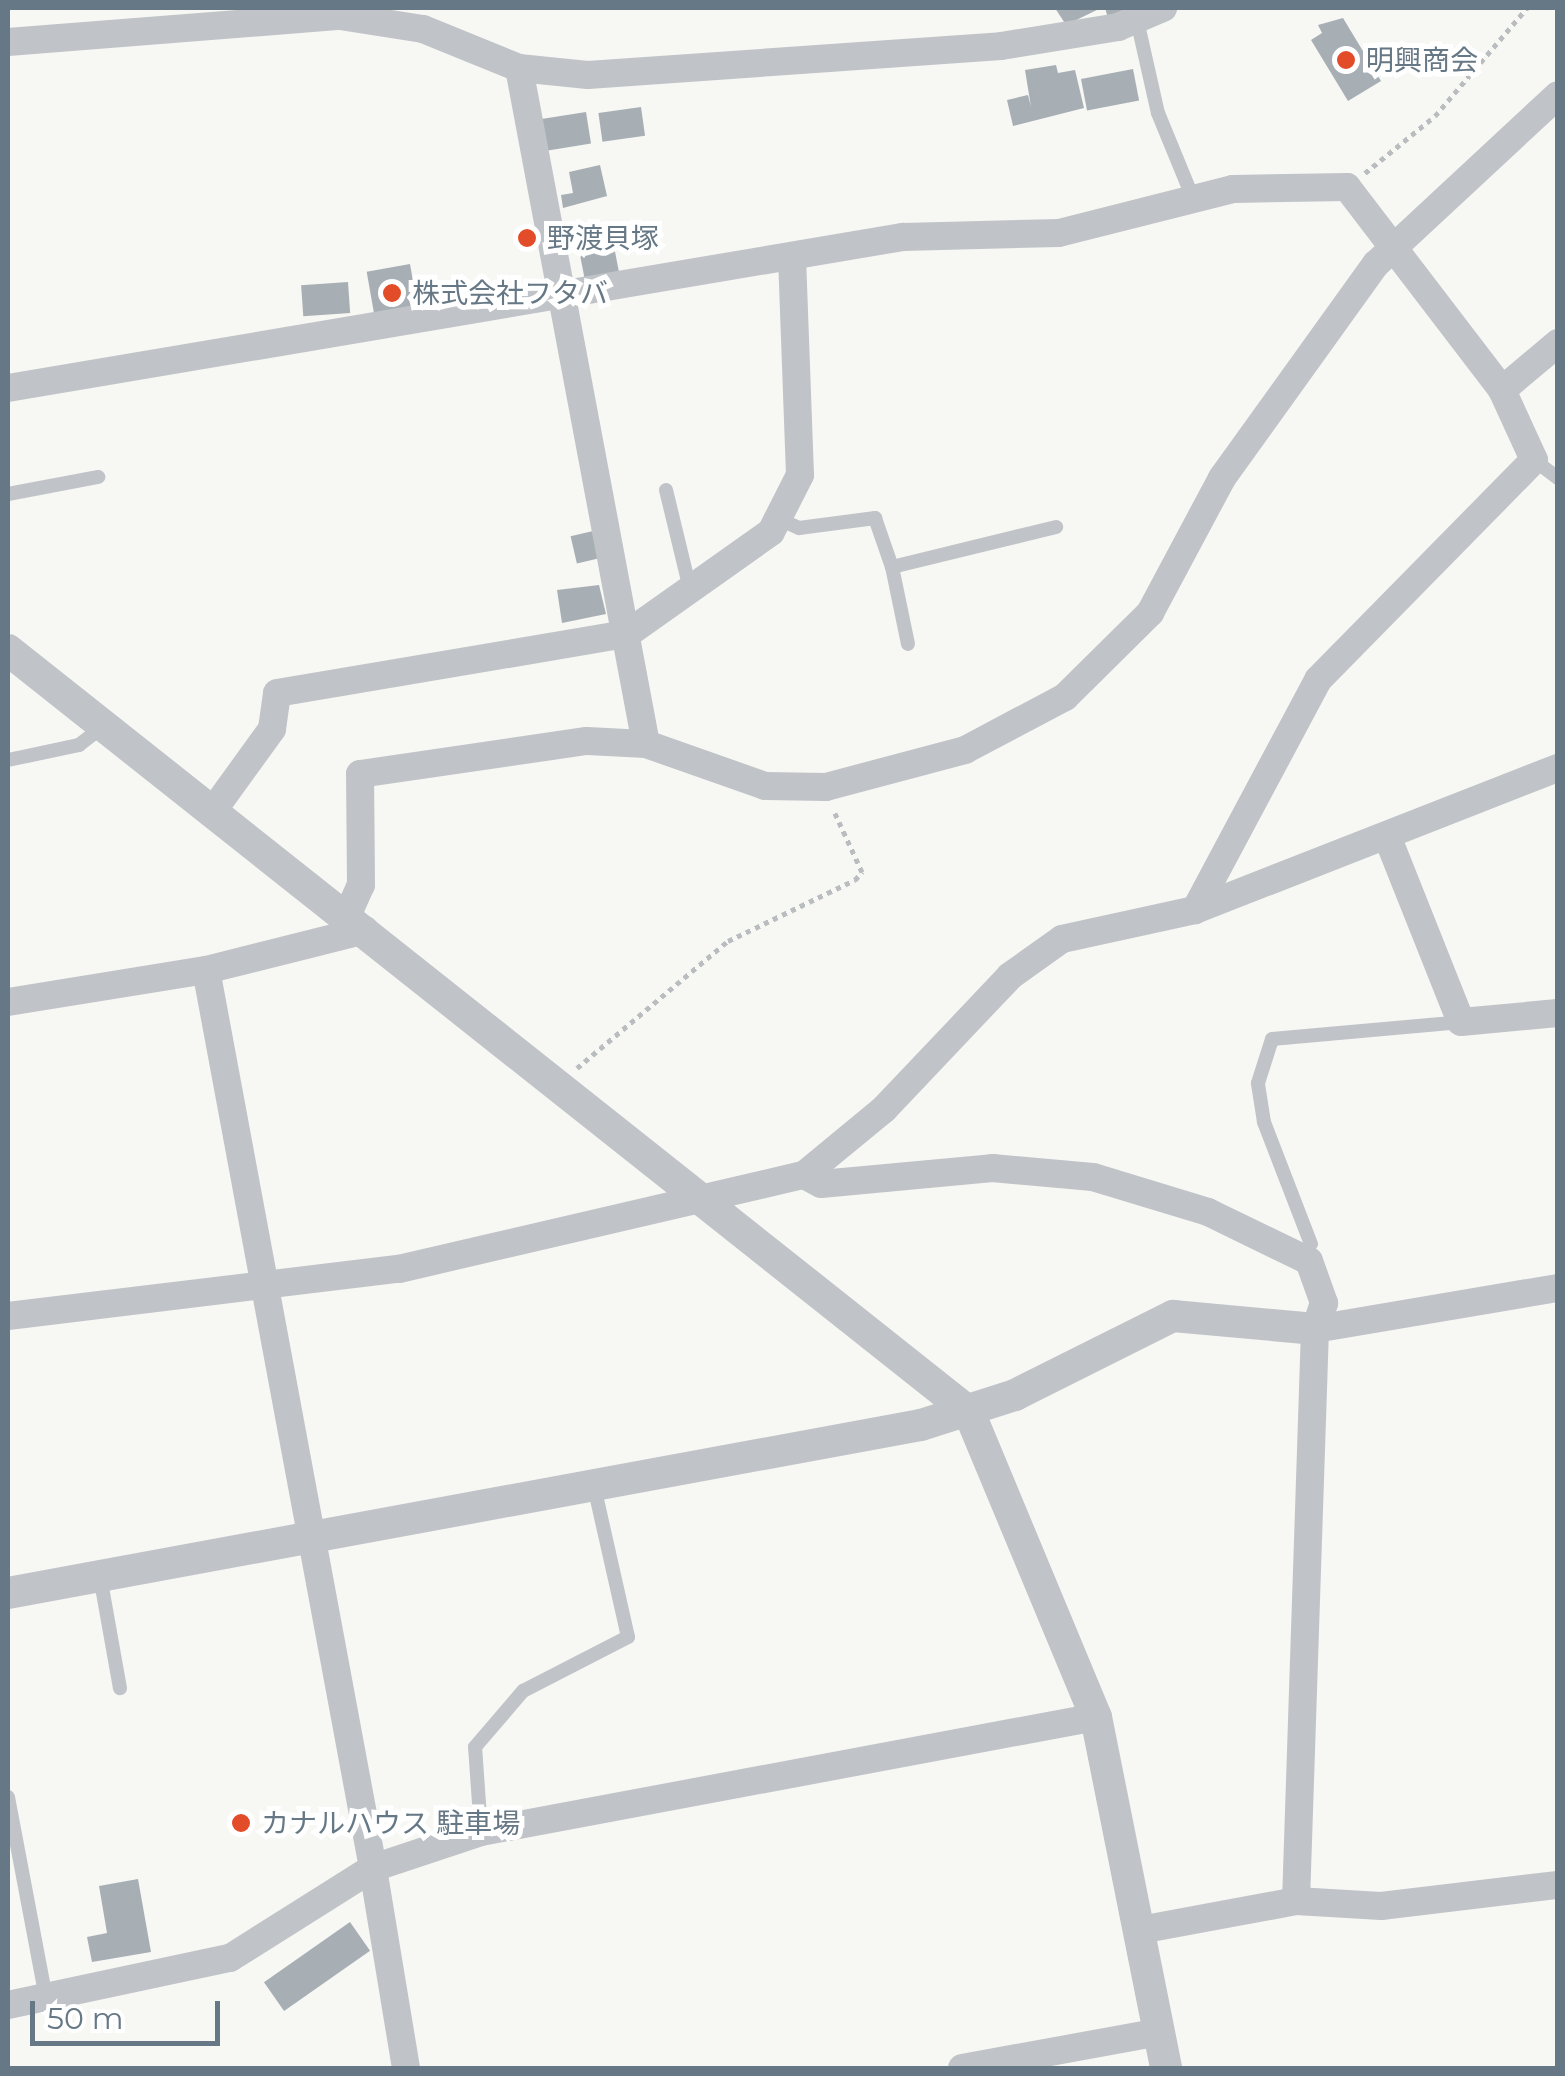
<!DOCTYPE html>
<html>
<head>
<meta charset="utf-8">
<style>
  body { margin:0 }
  #map { position:relative; width:1565px; height:2076px; overflow:hidden; background:#f7f7f4; font-family:Montserrat,"Noto Sans JP",sans-serif }
  div>[style] { position:absolute }
  [style*='--x'] { left:calc(var(--x)*1px); top:calc(var(--y)*1px); width:calc(var(--w)*1px); rotate:calc(var(--a)*1deg) }
  .building>* { inset:0; background:#a7afb5; transform-origin:0 0 }
  .path>* { height:5px; margin-top:-2.5px; transform-origin:0; background:repeating-linear-gradient(90deg,#babdbf 0 5px,transparent 0 10px) }
  .service>* { height:14px; margin:-7px; padding:0 7px; transform-origin:7px; border-radius:7px; background:#c0c4c8 }
  .minor>* { height:28px; margin:-14px; padding:0 14px; transform-origin:14px; border-radius:14px; background:#c0c4c8 }
  .tertiary>* { height:32px; margin:-16px; padding:0 16px; transform-origin:16px; border-radius:16px; background:#c0c4c8 }
  .dots>* { width:28px; height:28px; translate:-50% -50%; box-sizing:border-box; border:5px solid #fff; border-radius:50% }
  span { translate:-50% -50%; white-space:nowrap; text-align:center; line-height:1.15; -webkit-text-stroke:10px #fff; paint-order:stroke }
  .poi-label { font-size:28px; color:#667885 }
  .left { translate:0 -50%; text-align:left }
  .frame { position:absolute; inset:0; border:10px solid #667885; pointer-events:none }
  .scale { position:absolute; left:30px; top:2001px; width:190px; height:45px; box-sizing:border-box; border:5px solid #667885; border-top:0; padding-left:12px; font-size:30px; line-height:35px; white-space:nowrap; color:#667885; -webkit-text-stroke:8px #fff; paint-order:stroke }
</style>
</head>
<body>
<div id="map">
  <div class="building">
    <i style="clip-path:polygon(1055px 8px,1101px 8px,1066px 25px)"></i>
    <i style="clip-path:polygon(1105px 8px,1130px 8px,1108px 18px)"></i>
    <i style="clip-path:polygon(1343px 18px,1381px 81px,1348px 101px,1311px 40px,1322px 33px,1318px 25px)"></i>
    <i style="clip-path:polygon(1056px 65px,1058px 73px,1075px 70px,1084px 108px,1013px 126px,1007px 100px,1028px 95px,1031px 107px,1025px 70px)"></i>
    <i style="left:1133px;top:69px;width:32px;height:53px;rotate:79deg"></i>
    <i style="left:641px;top:107px;width:29px;height:43px;rotate:82deg"></i>
    <i style="left:586px;top:112px;width:32px;height:45px;rotate:81deg"></i>
    <i style="clip-path:polygon(600px 165px,607px 196px,563px 208px,561px 195px,573px 193px,569px 172px)"></i>
    <i style="left:611px;top:231px;width:46px;height:35px;rotate:79deg"></i>
    <i style="left:410px;top:264px;width:46px;height:44px;rotate:80deg"></i>
    <i style="left:348px;top:282px;width:31px;height:47px;rotate:86deg"></i>
    <i style="left:593px;top:531px;width:28px;height:23px;rotate:77deg"></i>
    <i style="clip-path:polygon(599px 585px,606px 614px,562px 623px,557px 590px)"></i>
    <i style="clip-path:polygon(138px 1879px,151px 1952px,92px 1962px,87px 1937px,107px 1933px,99px 1886px)"></i>
    <i style="left:350px;top:1922px;width:35px;height:105px;rotate:55deg"></i>
  </div>
  <div class="path">
    <i style="--x:1365;--y:173;--w:90;--a:-39.2"></i>
    <i style="--x:1435;--y:116;--w:142;--a:-49.6"></i>
    <i style="--x:577;--y:1068;--w:197;--a:-40.1"></i>
    <i style="--x:728;--y:941;--w:141;--a:-25.7"></i>
    <i style="--x:855;--y:880;--w:11;--a:-49"></i>
    <i style="--x:862;--y:872;--w:69;--a:-114.7"></i>
  </div>
  <div class="service">
    <i style="--x:1137;--y:20;--w:95;--a:77.3"></i>
    <i style="--x:1158;--y:113;--w:90;--a:67.7"></i>
    <i style="--x:1534;--y:460;--w:30;--a:37"></i>
    <i style="--x:666;--y:490;--w:102;--a:76.4"></i>
    <i style="--x:8;--y:494;--w:92;--a:-10.7"></i>
    <i style="--x:781;--y:520;--w:20;--a:24"></i>
    <i style="--x:799;--y:528;--w:77;--a:-7.5"></i>
    <i style="--x:875;--y:518;--w:52;--a:70.9"></i>
    <i style="--x:908;--y:644;--w:79;--a:-101.7"></i>
    <i style="--x:892;--y:567;--w:169;--a:-13.7"></i>
    <i style="--x:8;--y:760;--w:73;--a:-11.9"></i>
    <i style="--x:79;--y:745;--w:29;--a:-38"></i>
    <i style="--x:1311;--y:1244;--w:131;--a:-111.1"></i>
    <i style="--x:1264;--y:1122;--w:39;--a:-99"></i>
    <i style="--x:1258;--y:1083;--w:46;--a:-72.3"></i>
    <i style="--x:1272;--y:1039;--w:190;--a:-5.1"></i>
    <i style="--x:100;--y:1576;--w:114;--a:79.9"></i>
    <i style="--x:8;--y:1797;--w:205;--a:79.3"></i>
    <i style="--x:481;--y:1832;--w:85;--a:-94"></i>
    <i style="--x:475;--y:1747;--w:74;--a:-49.4"></i>
    <i style="--x:523;--y:1691;--w:118;--a:-27.2"></i>
    <i style="--x:628;--y:1637;--w:155;--a:-102.7"></i>
  </div>
  <div class="minor">
    <i style="--x:8;--y:42;--w:333;--a:-4.5"></i>
    <i style="--x:340;--y:16;--w:84;--a:8.9"></i>
    <i style="--x:423;--y:29;--w:104;--a:22.1"></i>
    <i style="--x:519;--y:68;--w:69;--a:5.8"></i>
    <i style="--x:588;--y:75;--w:414;--a:-4"></i>
    <i style="--x:1001;--y:46;--w:119;--a:-9.2"></i>
    <i style="--x:1118;--y:27;--w:49;--a:-22.9"></i>
    <i style="--x:519;--y:68;--w:688;--a:79.36"></i>
    <i style="--x:8;--y:388;--w:908;--a:-9.58"></i>
    <i style="--x:903;--y:237;--w:156;--a:-1.5"></i>
    <i style="--x:1059;--y:233;--w:179;--a:-14.2"></i>
    <i style="--x:1233;--y:189;--w:114;--a:-1"></i>
    <i style="--x:1347;--y:187;--w:255;--a:52.6"></i>
    <i style="--x:1502;--y:390;--w:77;--a:65.4"></i>
    <i style="--x:1534;--y:460;--w:308;--a:134.5"></i>
    <i style="--x:1318;--y:680;--w:261;--a:118.1"></i>
    <i style="--x:1502;--y:390;--w:73;--a:-40"></i>
    <i style="--x:212;--y:812;--w:102;--a:-54.1"></i>
    <i style="--x:272;--y:729;--w:36;--a:-82"></i>
    <i style="--x:277;--y:693;--w:355;--a:-9.6"></i>
    <i style="--x:627;--y:634;--w:176;--a:-35.3"></i>
    <i style="--x:771;--y:532;--w:64;--a:-63"></i>
    <i style="--x:800;--y:475;--w:218;--a:-92.1"></i>
    <i style="--x:1387;--y:836;--w:200;--a:68.3"></i>
    <i style="--x:1461;--y:1022;--w:97;--a:-5.3"></i>
    <i style="--x:347;--y:916;--w:34;--a:-66"></i>
    <i style="--x:361;--y:885;--w:111;--a:-90.5"></i>
    <i style="--x:360;--y:774;--w:229;--a:-8.3"></i>
    <i style="--x:587;--y:741;--w:59;--a:2.9"></i>
    <i style="--x:646;--y:744;--w:126;--a:19.4"></i>
    <i style="--x:765;--y:786;--w:61;--a:0.9"></i>
    <i style="--x:826;--y:787;--w:144;--a:-14.9"></i>
    <i style="--x:965;--y:750;--w:113;--a:-27.9"></i>
    <i style="--x:1065;--y:697;--w:120;--a:-44.7"></i>
    <i style="--x:1150;--y:613;--w:153;--a:-61.9"></i>
    <i style="--x:1222;--y:478;--w:264;--a:-54.3"></i>
    <i style="--x:1376;--y:264;--w:248;--a:-42.9"></i>
    <i style="--x:8;--y:1002;--w:201;--a:-9.2"></i>
    <i style="--x:206;--y:970;--w:164;--a:-14.1"></i>
    <i style="--x:804;--y:1175;--w:19;--a:28"></i>
    <i style="--x:821;--y:1184;--w:172;--a:-5.3"></i>
    <i style="--x:992;--y:1168;--w:101;--a:5.1"></i>
    <i style="--x:1093;--y:1177;--w:120;--a:16.9"></i>
    <i style="--x:1208;--y:1212;--w:112;--a:25.9"></i>
    <i style="--x:1309;--y:1261;--w:45;--a:70.3"></i>
    <i style="--x:1324;--y:1303;--w:28;--a:109"></i>
    <i style="--x:1315;--y:1329;--w:572;--a:91.9"></i>
    <i style="--x:8;--y:1316;--w:394;--a:-6.9"></i>
    <i style="--x:399;--y:1269;--w:416;--a:-13.1"></i>
    <i style="--x:804;--y:1175;--w:104;--a:-39.5"></i>
    <i style="--x:884;--y:1109;--w:183;--a:-46.5"></i>
    <i style="--x:1010;--y:976;--w:64;--a:-35.4"></i>
    <i style="--x:1062;--y:939;--w:136;--a:-12.3"></i>
    <i style="--x:1195;--y:910;--w:390;--a:-21.4"></i>
    <i style="--x:1315;--y:1329;--w:246;--a:-9.6"></i>
    <i style="--x:1140;--y:1930;--w:159;--a:-10.5"></i>
    <i style="--x:1296;--y:1901;--w:85;--a:3.4"></i>
    <i style="--x:1381;--y:1906;--w:178;--a:-6.8"></i>
    <i style="--x:8;--y:2005;--w:227;--a:-12"></i>
    <i style="--x:230;--y:1958;--w:169;--a:-32.2"></i>
    <i style="--x:373;--y:1868;--w:913;--a:-100.53"></i>
    <i style="--x:406;--y:2068;--w:203;--a:-99.4"></i>
    <i style="--x:373;--y:1868;--w:114;--a:-18.4"></i>
    <i style="--x:481;--y:1832;--w:626;--a:-10.59"></i>
    <i style="--x:962;--y:2068;--w:201;--a:-10.3"></i>
  </div>
  <div class="tertiary">
    <i style="--x:8;--y:650;--w:1226;--a:38.41"></i>
    <i style="--x:969;--y:1412;--w:330;--a:67.4"></i>
    <i style="--x:1096;--y:1717;--w:358;--a:78.7"></i>
    <i style="--x:8;--y:1593;--w:928;--a:-10.43"></i>
    <i style="--x:921;--y:1425;--w:99;--a:-17.7"></i>
    <i style="--x:1015;--y:1395;--w:177;--a:-26.6"></i>
    <i style="--x:1173;--y:1316;--w:143;--a:5.2"></i>
  </div>
  <div class="dots">
    <i style="left:1346px;top:60px;background:#e34c28"></i>
    <i style="left:527px;top:238px;background:#e34c28"></i>
    <i style="left:392px;top:293px;background:#e34c28"></i>
    <i style="left:241px;top:1823px;background:#e34c28"></i>
  </div>
  <div class="poi-label">
    <span class="left" style="left:1366px;top:60px">明興商会</span>
    <span class="left" style="left:547px;top:238px">野渡貝塚</span>
    <span class="left" style="left:412px;top:293px">株式会社フタバ</span>
    <span class="left" style="left:261px;top:1823px">カナルハウス 駐車場</span>
  </div>
  <div class="frame"></div>
  <div class="scale">50 m</div>
</div>
</body>
</html>
